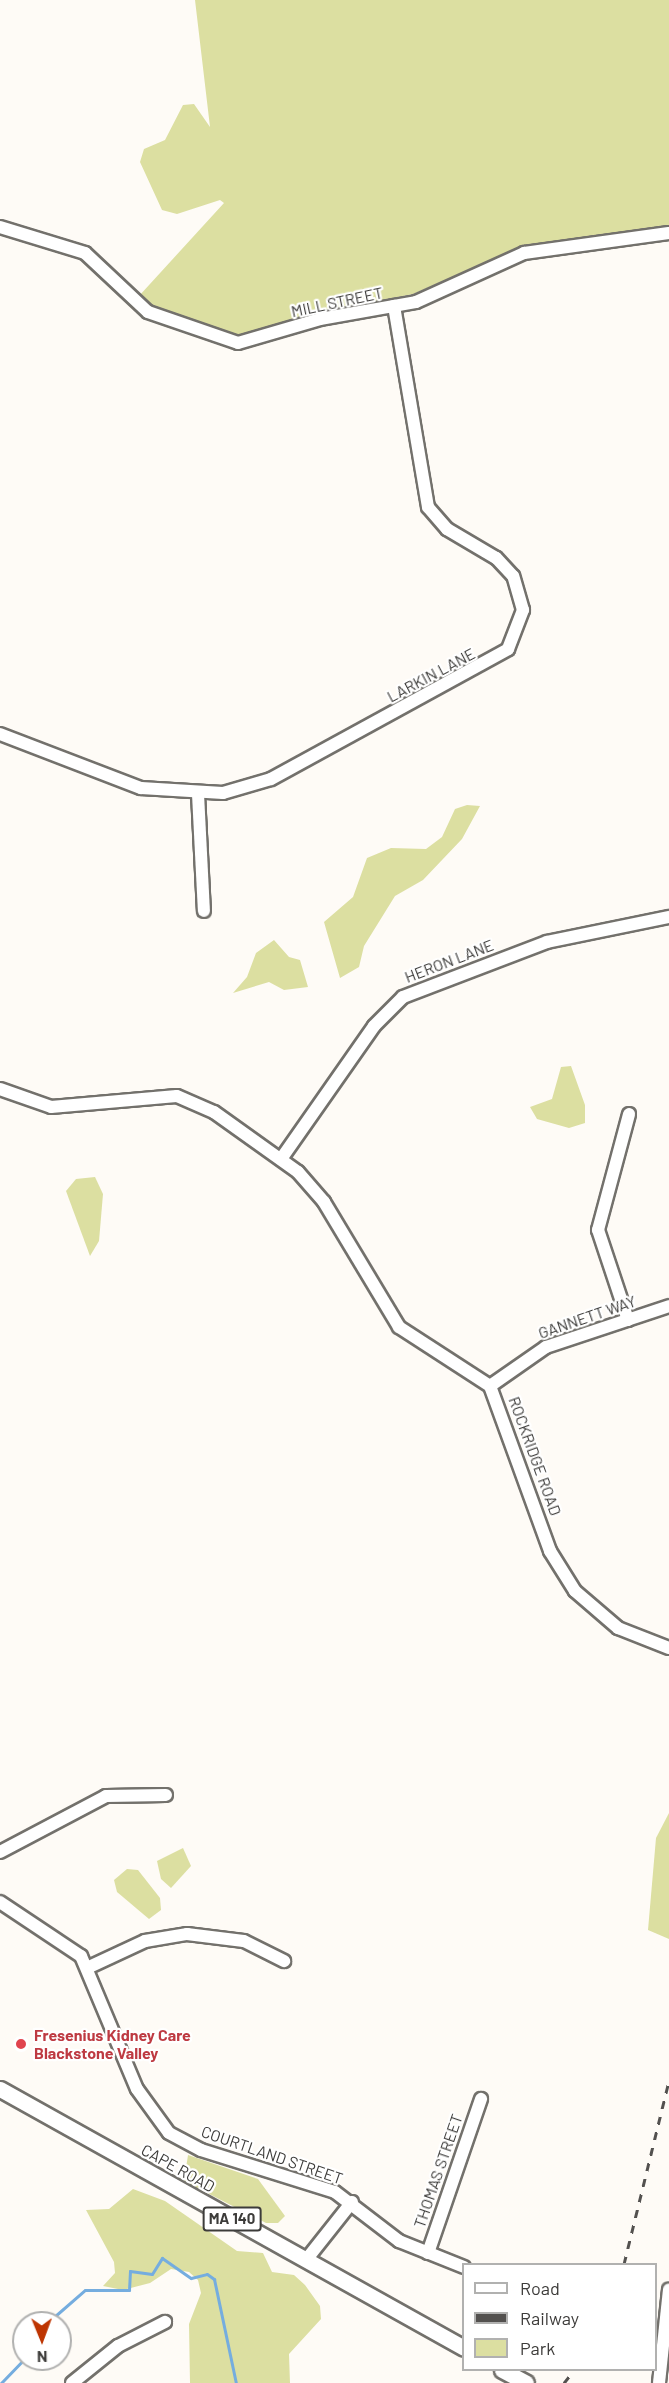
<!DOCTYPE html>
<html>
<head>
<meta charset="utf-8">
<style>
  body { margin:0 }
  #map { position:relative; width:669px; height:2383px; overflow:hidden; background:#fefbf6; font-family:Barlow,sans-serif }
  div>[style] { position:absolute }
  [style*='--x'] { left:calc(var(--x)*1px); top:calc(var(--y)*1px); width:calc(var(--w)*1px); rotate:calc(var(--a)*1deg) }
  .green>* { inset:0; background:#dcdfa1 }
  .stream>* { height:3px; margin:-1.5px; padding:0 1.5px; transform-origin:1.5px; border-radius:1.5px; background:#75addf }
  .roads { filter:drop-shadow(2px 0 #73716c) drop-shadow(-2px 0 #73716c) drop-shadow(0 2px #73716c) drop-shadow(0 -2px #73716c) }
  .minor>* { height:12px; margin:-6px; padding:0 6px; transform-origin:6px; border-radius:6px; background:#fff }
  .major>* { height:15px; margin:-7.5px; padding:0 7.5px; transform-origin:7.5px; border-radius:7.5px; background:#fff }
  .rail>* { height:3px; margin-top:-1.5px; transform-origin:0; background:repeating-linear-gradient(90deg,#53514f 0 8px,transparent 0 16px) }
  .dots>* { width:16px; height:16px; translate:-50% -50%; box-sizing:border-box; border:3px solid #fff; border-radius:50% }
  span { translate:-50% -50%; white-space:nowrap; text-align:center; line-height:1.15; -webkit-text-stroke:4.5px #fff; paint-order:stroke }
  .shield-label span { padding:2px 4px; background:#fff; border:2px solid; border-radius:4px; -webkit-text-stroke-width:0 }
  .shield-label { font-size:15px; color:#3d3c3a; font-weight:700 }
  .street-label { font-size:16px; color:#3d3c3a }
  .health-label { font-size:16px; color:#be3a42; font-weight:700 }
  .left { translate:0 -50%; text-align:left }
  .legend { position:absolute; left:462px; top:2263px; width:195px; height:108px; box-sizing:border-box; background:#fff; border:2px solid #b1b1b0; margin:0; padding:8px 10px; list-style:none; font-size:18px; color:#3d3c3a }
  .legend li { display:flex; align-items:center; gap:12px; height:30px }
  .legend b { width:30px; border:2px solid #b1b1b0 }
  .north { position:absolute; left:12px; top:2311px; width:60px; height:60px; box-sizing:border-box; background:#fff; border:2px solid #b1b1b0; border-radius:50%; rotate:179deg; font-size:16px; font-weight:700; line-height:24px; text-align:center; color:#3d3c3a }
  .north::after { content:''; display:block; margin:auto; width:21px; height:27px; background:#be3502; clip-path:polygon(50% 0,100% 100%,50% 72%,0 100%) }
</style>
</head>
<body>
<div id="map">
  <div class="green">
    <i style="clip-path:polygon(195px 0,669px 0,669px 227px,515px 250px,413px 294px,318px 313px,236px 339px,157px 312px,139px 296px,224px 203px,220px 200px,177px 214px,162px 210px,140px 162px,144px 149px,165px 140px,183px 105px,194px 104px,210px 127px)"></i>
    <i style="clip-path:polygon(467px 805px,480px 806px,462px 839px,423px 880px,395px 896px,364px 946px,359px 967px,340px 978px,324px 922px,353px 897px,367px 858px,391px 848px,426px 849px,442px 837px,455px 809px)"></i>
    <i style="clip-path:polygon(274px 940px,289px 957px,300px 960px,308px 987px,284px 990px,269px 982px,233px 993px,247px 977px,256px 953px)"></i>
    <i style="clip-path:polygon(571px 1066px,585px 1105px,585px 1123px,569px 1128px,537px 1119px,530px 1107px,552px 1099px,561px 1067px)"></i>
    <i style="clip-path:polygon(95px 1177px,103px 1194px,99px 1241px,90px 1256px,66px 1191px,76px 1179px)"></i>
    <i style="clip-path:polygon(669px 1813px,669px 1939px,648px 1930px,656px 1838px)"></i>
    <i style="clip-path:polygon(183px 1848px,191px 1866px,171px 1888px,161px 1879px,157px 1861px)"></i>
    <i style="clip-path:polygon(127px 1869px,138px 1870px,160px 1898px,161px 1910px,149px 1919px,117px 1892px,114px 1880px)"></i>
    <i style="clip-path:polygon(188px 2155px,258px 2179px,285px 2216px,278px 2223px,266px 2223px,184px 2181px)"></i>
    <i style="clip-path:polygon(133px 2189px,165px 2201px,237px 2251px,263px 2253px,272px 2272px,294px 2275px,305px 2285px,320px 2306px,321px 2319px,289px 2354px,290px 2383px,190px 2383px,189px 2324px,201px 2293px,198px 2280px,189px 2272px,171px 2269px,150px 2283px,123px 2290px,103px 2286px,115px 2273px,114px 2262px,86px 2210px,109px 2209px)"></i>
  </div>
  <div class="stream">
    <i style="--x:47;--y:2323;--w:50;--a:-41"></i>
    <i style="--x:85;--y:2290;--w:44;--a:0"></i>
    <i style="--x:129;--y:2290;--w:19;--a:-87"></i>
    <i style="--x:130;--y:2271;--w:22;--a:8"></i>
    <i style="--x:152;--y:2274;--w:19;--a:-58"></i>
    <i style="--x:162;--y:2258;--w:35;--a:35"></i>
    <i style="--x:191;--y:2278;--w:16;--a:-14"></i>
    <i style="--x:207;--y:2274;--w:9;--a:36"></i>
    <i style="--x:214;--y:2279;--w:106;--a:78.1"></i>
    <i style="--x:1;--y:2383;--w:33;--a:-46"></i>
  </div>
  <div class="roads">
    <div class="minor">
      <i style="--x:0;--y:227;--w:89;--a:17"></i>
      <i style="--x:85;--y:253;--w:86;--a:43.1"></i>
      <i style="--x:148;--y:312;--w:95;--a:19"></i>
      <i style="--x:238;--y:343;--w:85;--a:-16.3"></i>
      <i style="--x:320;--y:319;--w:97;--a:-10"></i>
      <i style="--x:416;--y:302;--w:119;--a:-24.4"></i>
      <i style="--x:524;--y:253;--w:146;--a:-7.9"></i>
      <i style="--x:0;--y:734;--w:151;--a:21"></i>
      <i style="--x:141;--y:788;--w:82;--a:3.5"></i>
      <i style="--x:223;--y:793;--w:50;--a:-16.3"></i>
      <i style="--x:271;--y:779;--w:270;--a:-28.7"></i>
      <i style="--x:508;--y:649;--w:42;--a:-69"></i>
      <i style="--x:523;--y:610;--w:35;--a:-106"></i>
      <i style="--x:513;--y:576;--w:25;--a:-133"></i>
      <i style="--x:496;--y:558;--w:57;--a:-149.4"></i>
      <i style="--x:447;--y:529;--w:29;--a:-131"></i>
      <i style="--x:428;--y:507;--w:204;--a:-99.6"></i>
      <i style="--x:198;--y:794;--w:117;--a:87.1"></i>
      <i style="--x:0;--y:1089;--w:54;--a:19.4"></i>
      <i style="--x:51;--y:1107;--w:126;--a:-5"></i>
      <i style="--x:177;--y:1096;--w:40;--a:23.4"></i>
      <i style="--x:214;--y:1112;--w:103;--a:35.5"></i>
      <i style="--x:298;--y:1172;--w:40;--a:49"></i>
      <i style="--x:324;--y:1202;--w:146;--a:59"></i>
      <i style="--x:399;--y:1327;--w:108;--a:33"></i>
      <i style="--x:490;--y:1386;--w:176;--a:70"></i>
      <i style="--x:550;--y:1551;--w:47;--a:58"></i>
      <i style="--x:575;--y:1591;--w:57;--a:40.7"></i>
      <i style="--x:618;--y:1628;--w:55;--a:21.4"></i>
      <i style="--x:281;--y:1159;--w:162;--a:-55"></i>
      <i style="--x:374;--y:1026;--w:41;--a:-45"></i>
      <i style="--x:403;--y:997;--w:154;--a:-20.9"></i>
      <i style="--x:547;--y:942;--w:125;--a:-11.6"></i>
      <i style="--x:628;--y:1320;--w:95;--a:-108.4"></i>
      <i style="--x:598;--y:1230;--w:120;--a:-75"></i>
      <i style="--x:490;--y:1386;--w:68;--a:-34.9"></i>
      <i style="--x:546;--y:1347;--w:130;--a:-18.4"></i>
      <i style="--x:0;--y:1852;--w:120;--a:-27.8"></i>
      <i style="--x:106;--y:1796;--w:60;--a:-1"></i>
      <i style="--x:0;--y:1902;--w:97;--a:33.7"></i>
      <i style="--x:81;--y:1956;--w:144;--a:67.2"></i>
      <i style="--x:137;--y:2089;--w:54;--a:54"></i>
      <i style="--x:169;--y:2133;--w:36;--a:28"></i>
      <i style="--x:201;--y:2150;--w:140;--a:17.4"></i>
      <i style="--x:335;--y:2192;--w:81;--a:37.4"></i>
      <i style="--x:399;--y:2241;--w:70;--a:21.8"></i>
      <i style="--x:87;--y:1968;--w:64;--a:-25"></i>
      <i style="--x:145;--y:1941;--w:43;--a:-9.5"></i>
      <i style="--x:187;--y:1934;--w:57;--a:7"></i>
      <i style="--x:244;--y:1941;--w:45;--a:26.6"></i>
      <i style="--x:428;--y:2253;--w:163;--a:-71"></i>
      <i style="--x:306;--y:2260;--w:74;--a:-51.6"></i>
      <i style="--x:72;--y:2383;--w:59;--a:-38.8"></i>
      <i style="--x:118;--y:2346;--w:53;--a:-27.1"></i>
      <i style="--x:659;--y:2383;--w:94;--a:-83.9"></i>
    </div>
    <div class="major">
      <i style="--x:0;--y:2089;--w:531;--a:29.17"></i>
      <i style="--x:502;--y:2370;--w:27;--a:28"></i>
    </div>
  </div>
  <div class="rail">
    <i style="--x:624;--y:2264;--w:188;--a:-76.2"></i>
    <i style="--x:564;--y:2383;--w:16;--a:-52"></i>
  </div>
  <div class="dots">
    <i style="left:21px;top:2044px;background:#e0444e"></i>
  </div>
  <div class="shield-label">
    <span style="left:232px;top:2219px">MA 140</span>
  </div>
  <div class="street-label">
    <span style="left:337px;top:302px;rotate:-12deg">MILL STREET</span>
    <span style="left:431px;top:675px;rotate:-28deg">LARKIN LANE</span>
    <span style="left:449px;top:961px;rotate:-21deg">HERON LANE</span>
    <span style="left:587px;top:1317px;rotate:-19deg">GANNETT WAY</span>
    <span style="left:535px;top:1456px;rotate:70deg">ROCKRIDGE ROAD</span>
    <span style="left:272px;top:2155px;rotate:19deg">COURTLAND STREET</span>
    <span style="left:178px;top:2168px;rotate:29deg">CAPE ROAD</span>
    <span style="left:438px;top:2171px;rotate:-71deg">THOMAS STREET</span>
  </div>
  <div class="health-label">
    <span class="left" style="left:34px;top:2044px">Fresenius Kidney Care<br>Blackstone Valley</span>
  </div>
  <ul class="legend">
  <li><b style="height:8px;background:#fff"></b>Road</li>
  <li><b style="height:8px;background:#53514f"></b>Railway</li>
  <li><b style="height:16px;background:#dcdfa1"></b>Park</li>
  </ul>
  <div class="north">N</div>
</div>
</body>
</html>
